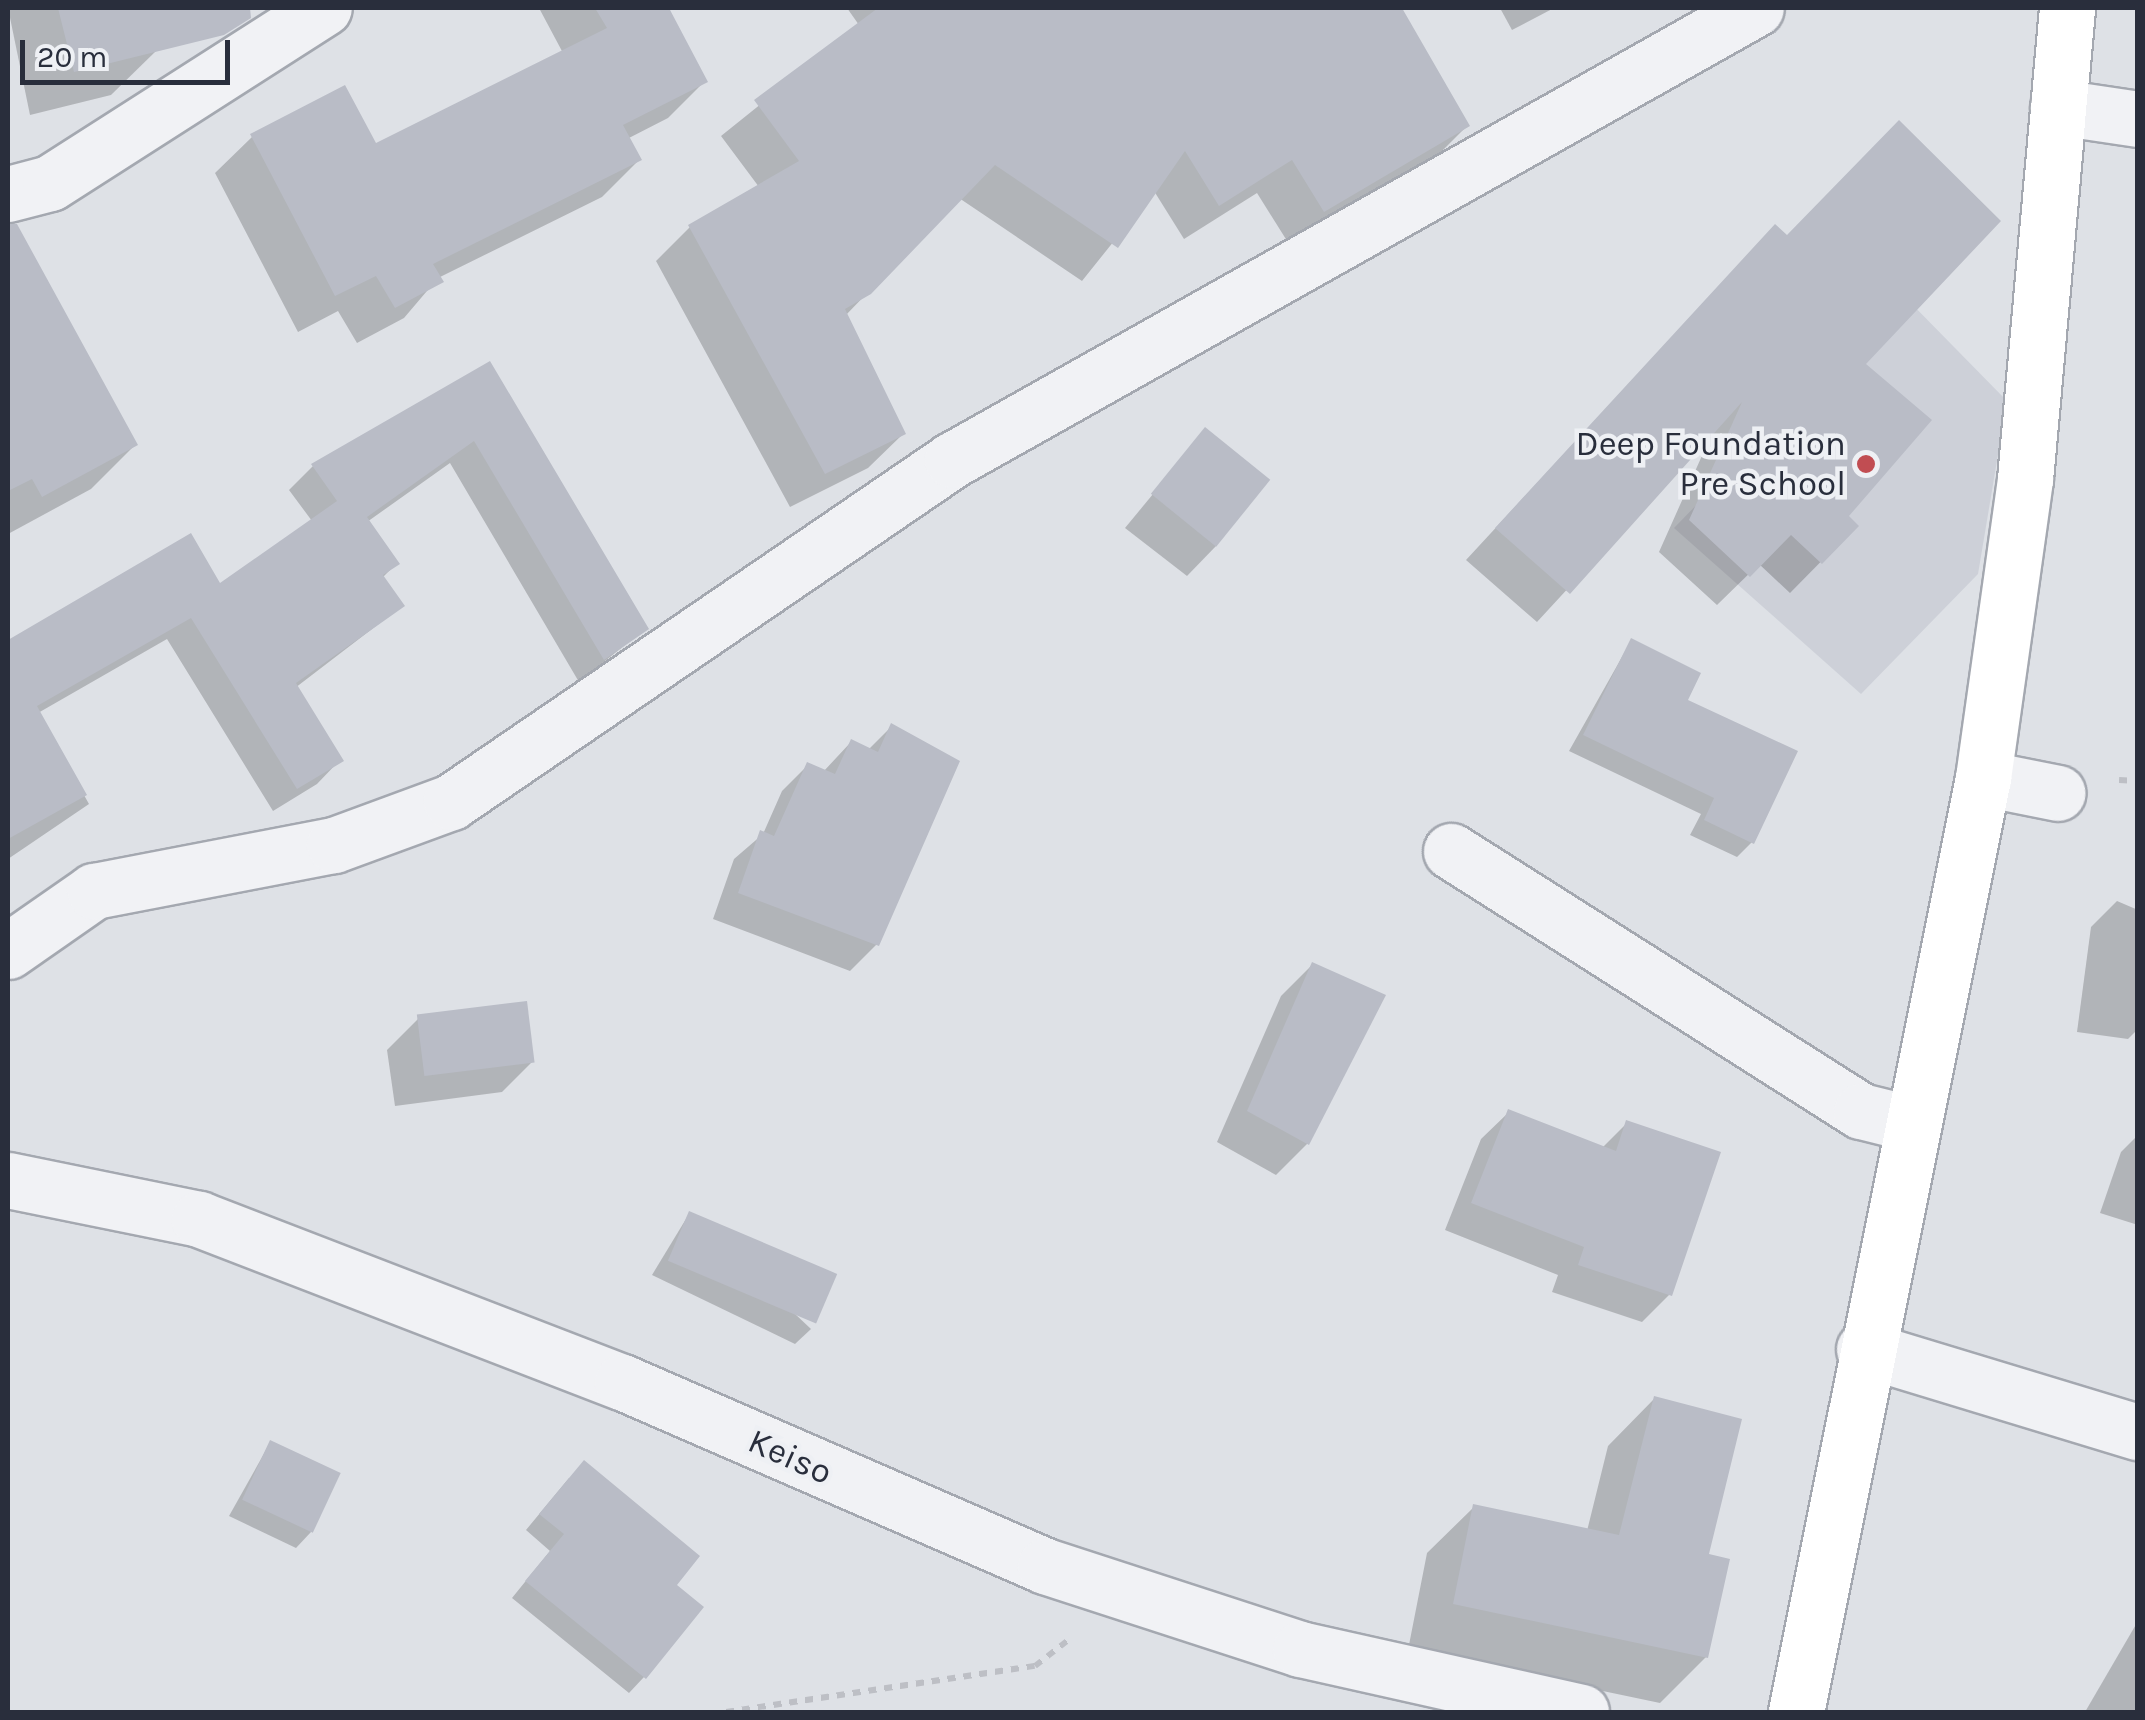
<!DOCTYPE html>
<html>
<head>
<meta charset="utf-8">
<style>
  body { margin:0 }
  #map { position:relative; width:2145px; height:1720px; overflow:hidden; background:#dee1e6; font-family:Karla,sans-serif }
  div>[style] { position:absolute }
  [style*='--x'] { left:calc(var(--x)*1px); top:calc(var(--y)*1px); width:calc(var(--w)*1px); rotate:calc(var(--a)*1deg) }
  .built>* { inset:0; background:#cdd0d8 }
  .shadow>* { inset:0; background:#0003 }
  .building>* { inset:0; background:#b9bcc6; transform-origin:0 0 }
  .path>* { height:6px; margin-top:-3px; transform-origin:0; background:repeating-linear-gradient(90deg,#bdbfc5 0 8px,transparent 0 16px) }
  .roads { filter:drop-shadow(2px 0 #a4a8b0) drop-shadow(-2px 0 #a4a8b0) drop-shadow(0 2px #a4a8b0) drop-shadow(0 -2px #a4a8b0) }
  .minor>* { height:55px; margin:-27.5px; padding:0 27.5px; transform-origin:27.5px; border-radius:27.5px; background:#f1f2f5 }
  .major>* { height:55px; margin:-27.5px; padding:0 27.5px; transform-origin:27.5px; border-radius:27.5px; background:#fff }
  .dots>* { width:28px; height:28px; translate:-50% -50%; box-sizing:border-box; border:5px solid #eef0f4; border-radius:50% }
  span { translate:-50% -50%; white-space:nowrap; text-align:center; line-height:1.15; -webkit-text-stroke:9px #eef0f4; paint-order:stroke }
  .poi-label { font-size:35px; color:#292e3c }
  .right { translate:-100% -50%; text-align:right }
  .street-label { font-size:35px; color:#292e3c }
  .frame { position:absolute; inset:0; border:10px solid #292e3c; pointer-events:none }
  .scale { position:absolute; left:20px; top:40px; width:210px; height:45px; box-sizing:border-box; border:5px solid #292e3c; border-top:0; padding-left:12px; font-size:30px; line-height:35px; white-space:nowrap; color:#292e3c; -webkit-text-stroke:8px #eef0f4; paint-order:stroke }
</style>
</head>
<body>
<div id="map">
  <div class="built">
    <i style="clip-path:polygon(1902px 294px,2007px 401px,1978px 574px,1861px 694px,1674px 528px)"></i>
  </div>
  <div class="shadow">
    <i style="clip-path:polygon(8px 8px,145px 8px,156px 51px,111px 95px,30px 115px)"></i>
    <i style="clip-path:polygon(539px 8px,666px 8px,705px 81px,668px 118px,627px 139px,639px 160px,602px 197px,438px 278px,404px 318px,357px 343px,338px 311px,298px 332px,215px 173px,252px 137px,375px 146px,563px 53px)"></i>
    <i style="clip-path:polygon(847px 8px,1399px 8px,1467px 126px,1433px 160px,1289px 244px,1257px 193px,1184px 239px,1154px 191px,1082px 281px,959px 198px,845px 316px,903px 434px,868px 468px,790px 507px,656px 261px,690px 227px,759px 187px,721px 136px,859px 25px)"></i>
    <i style="clip-path:polygon(1500px 8px,1554px 8px,1512px 30px)"></i>
    <i style="clip-path:polygon(1787px 238px,1862px 364px,1846px 517px,1856px 526px,1790px 593px,1759px 564px,1717px 605px,1659px 552px,1713px 431px,1537px 622px,1466px 560px,1745px 258px)"></i>
    <i style="clip-path:polygon(36px 263px,135px 445px,91px 489px,8px 534px,8px 278px)"></i>
    <i style="clip-path:polygon(490px 364px,646px 628px,579px 682px,450px 463px,367px 522px,396px 564px,382px 578px,402px 606px,295px 688px,340px 760px,317px 784px,273px 811px,167px 639px,38px 713px,89px 804px,8px 859px,8px 643px,191px 537px,219px 586px,312px 521px,289px 490px,313px 466px)"></i>
    <i style="clip-path:polygon(1205px 431px,1217px 545px,1187px 576px,1125px 528px)"></i>
    <i style="clip-path:polygon(1631px 641px,1685px 701px,1752px 842px,1737px 857px,1690px 835px,1701px 814px,1569px 751px)"></i>
    <i style="clip-path:polygon(892px 726px,876px 945px,850px 971px,713px 919px,734px 859px,763px 834px,782px 791px,808px 765px,823px 772px,851px 742px,868px 750px)"></i>
    <i style="clip-path:polygon(2117px 901px,2138px 910px,2138px 1029px,2128px 1039px,2077px 1032px,2091px 927px)"></i>
    <i style="clip-path:polygon(1312px 965px,1307px 1144px,1276px 1175px,1217px 1142px,1281px 996px)"></i>
    <i style="clip-path:polygon(418px 1019px,533px 1061px,502px 1092px,395px 1106px,387px 1050px)"></i>
    <i style="clip-path:polygon(1509px 1112px,1602px 1148px,1627px 1123px,1670px 1294px,1642px 1322px,1552px 1292px,1558px 1275px,1445px 1230px,1481px 1139px)"></i>
    <i style="clip-path:polygon(2138px 1135px,2138px 1225px,2100px 1213px,2121px 1152px)"></i>
    <i style="clip-path:polygon(689px 1214px,811px 1329px,795px 1344px,652px 1275px)"></i>
    <i style="clip-path:polygon(1654px 1399px,1706px 1657px,1660px 1703px,1408px 1650px,1427px 1553px,1474px 1507px,1587px 1531px,1608px 1446px)"></i>
    <i style="clip-path:polygon(270px 1443px,311px 1532px,296px 1548px,229px 1516px)"></i>
    <i style="clip-path:polygon(569px 1478px,674px 1585px,644px 1677px,629px 1693px,512px 1598px,550px 1551px,526px 1530px)"></i>
    <i style="clip-path:polygon(2138px 1621px,2138px 1712px,2085px 1712px)"></i>
  </div>
  <div class="building">
    <i style="clip-path:polygon(58px 8px,250px 8px,251px 18px,224px 35px,74px 72px)"></i>
    <i style="clip-path:polygon(595px 8px,669px 8px,708px 82px,623px 125px,642px 160px,433px 264px,444px 282px,395px 308px,376px 276px,335px 296px,250px 134px,345px 85px,376px 143px,607px 28px)"></i>
    <i style="clip-path:polygon(878px 8px,1402px 8px,1470px 126px,1324px 212px,1292px 160px,1219px 206px,1185px 151px,1118px 248px,995px 165px,871px 294px,845px 309px,906px 434px,825px 474px,688px 225px,799px 161px,754px 100px)"></i>
    <i style="clip-path:polygon(1899px 120px,2001px 221px,1866px 364px,1932px 420px,1849px 516px,1859px 526px,1822px 564px,1791px 535px,1750px 577px,1689px 520px,1742px 402px,1570px 594px,1495px 528px,1775px 224px,1787px 235px)"></i>
    <i style="clip-path:polygon(8px 224px,17px 224px,138px 445px,42px 497px,32px 479px,8px 491px)"></i>
    <i style="clip-path:polygon(490px 361px,649px 629px,604px 660px,474px 441px,367px 517px,400px 564px,383px 575px,405px 606px,296px 683px,344px 761px,297px 789px,191px 618px,37px 706px,87px 795px,8px 839px,8px 640px,191px 533px,220px 583px,337px 501px,311px 464px)"></i>
    <i style="left:1205px;top:427px;width:84px;height:86px;rotate:39deg"></i>
    <i style="clip-path:polygon(1631px 638px,1701px 673px,1688px 700px,1798px 751px,1754px 844px,1704px 820px,1714px 798px,1583px 735px)"></i>
    <i style="clip-path:polygon(891px 723px,960px 761px,879px 946px,738px 893px,760px 830px,774px 836px,807px 762px,835px 774px,851px 739px,878px 752px)"></i>
    <i style="clip-path:polygon(1312px 962px,1386px 995px,1309px 1145px,1247px 1111px)"></i>
    <i style="left:527px;top:1001px;width:62px;height:111px;rotate:83deg"></i>
    <i style="clip-path:polygon(1508px 1109px,1616px 1151px,1626px 1120px,1721px 1152px,1672px 1296px,1578px 1265px,1584px 1247px,1471px 1203px)"></i>
    <i style="left:689px;top:1211px;width:161px;height:54px;rotate:23deg"></i>
    <i style="clip-path:polygon(1654px 1396px,1742px 1419px,1709px 1554px,1730px 1559px,1708px 1658px,1453px 1604px,1473px 1504px,1619px 1535px)"></i>
    <i style="left:270px;top:1440px;width:78px;height:66px;rotate:25deg"></i>
    <i style="clip-path:polygon(584px 1460px,700px 1556px,677px 1585px,704px 1607px,646px 1679px,525px 1581px,564px 1534px,539px 1514px)"></i>
  </div>
  <div class="path">
    <i style="--x:2119;--y:780;--w:19;--a:3"></i>
    <i style="--x:726;--y:1712;--w:312;--a:-8.5"></i>
    <i style="--x:1035;--y:1666;--w:41;--a:-38"></i>
  </div>
  <div class="roads">
    <div class="minor">
      <i style="--x:2058;--y:107;--w:81;--a:8.5"></i>
      <i style="--x:8;--y:194;--w:43;--a:-14.7"></i>
      <i style="--x:50;--y:183;--w:325;--a:-32.6"></i>
      <i style="--x:1983;--y:778;--w:76;--a:11.3"></i>
      <i style="--x:1451;--y:851;--w:485;--a:32.4"></i>
      <i style="--x:1861;--y:1111;--w:54;--a:14"></i>
      <i style="--x:8;--y:951;--w:105;--a:-34.9"></i>
      <i style="--x:94;--y:891;--w:244;--a:-10.9"></i>
      <i style="--x:334;--y:845;--w:125;--a:-20.2"></i>
      <i style="--x:451;--y:802;--w:607;--a:-34.32"></i>
      <i style="--x:952;--y:460;--w:922;--a:-29.34"></i>
      <i style="--x:8;--y:1180;--w:195;--a:11.5"></i>
      <i style="--x:199;--y:1219;--w:453;--a:21.1"></i>
      <i style="--x:622;--y:1382;--w:461;--a:23.5"></i>
      <i style="--x:1045;--y:1566;--w:268;--a:18"></i>
      <i style="--x:1300;--y:1649;--w:288;--a:12.6"></i>
      <i style="--x:1864;--y:1349;--w:286;--a:16.9"></i>
    </div>
    <div class="major">
      <i style="--x:1796;--y:1712;--w:953;--a:-78.68"></i>
      <i style="--x:1983;--y:778;--w:302;--a:-82"></i>
      <i style="--x:2025;--y:479;--w:473;--a:-84.9"></i>
    </div>
  </div>
  <div class="dots">
    <i style="left:1866px;top:464px;background:#c14d52"></i>
  </div>
  <div class="poi-label">
    <span class="right" style="left:1846px;top:464px">Deep Foundation<br>Pre School</span>
  </div>
  <div class="street-label">
    <span style="left:790px;top:1457px;rotate:24deg">Keiso</span>
  </div>
  <div class="frame"></div>
  <div class="scale">20 m</div>
</div>
</body>
</html>
